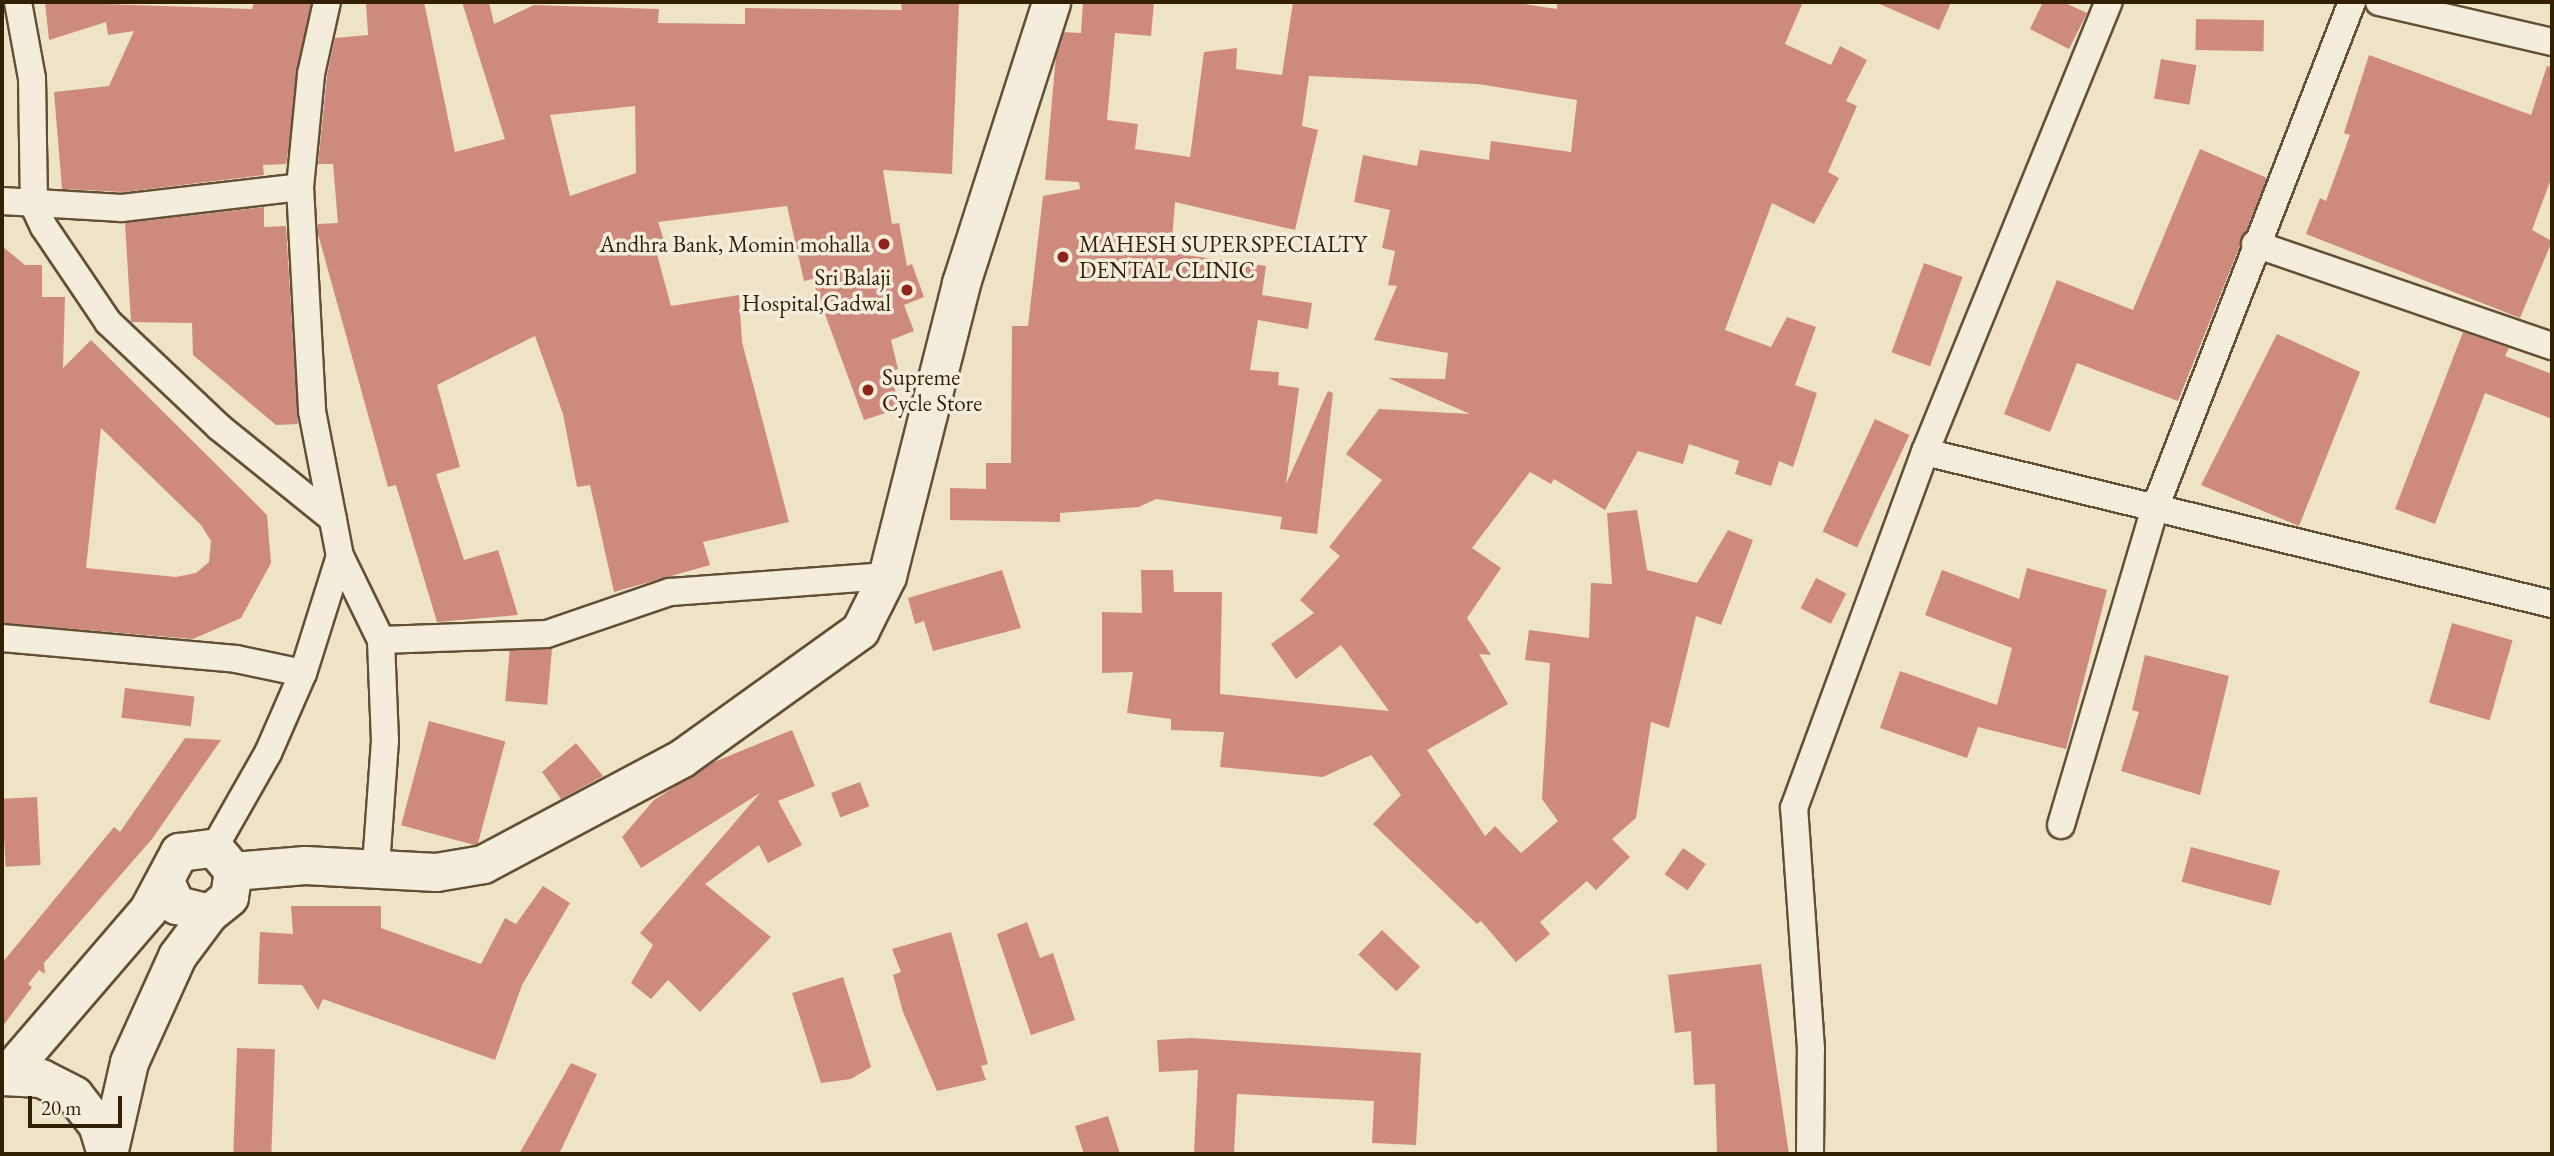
<!DOCTYPE html>
<html>
<head>
<meta charset="utf-8">
<style>
  body { margin:0 }
  #map { position:relative; width:2554px; height:1156px; overflow:hidden; background:#eee3c7; font-family:"EB Garamond",serif }
  div>[style] { position:absolute }
  [style*='--x'] { left:calc(var(--x)*1px); top:calc(var(--y)*1px); width:calc(var(--w)*1px); rotate:calc(var(--a)*1deg) }
  .building>* { inset:0; background:#ce8b7d; transform-origin:0 0 }
  .roads { filter:drop-shadow(2px 0 #625034) drop-shadow(-2px 0 #625034) drop-shadow(0 2px #625034) drop-shadow(0 -2px #625034) }
  .street>* { height:26px; margin:-13px; padding:0 13px; transform-origin:13px; border-radius:13px; background:#f4eddb }
  .secondary>* { height:37px; margin:-18.5px; padding:0 18.5px; transform-origin:18.5px; border-radius:18.5px; background:#f4eddb }
  .dots>* { width:19px; height:19px; translate:-50% -50%; box-sizing:border-box; border:4px solid #f4eddb; border-radius:50% }
  span { translate:-50% -50%; white-space:nowrap; text-align:center; line-height:1.15; -webkit-text-stroke:7px #f4eddb; paint-order:stroke }
  .poi-label { font-size:23px; color:#331f03 }
  .right { translate:-100% -50%; text-align:right }
  .left { translate:0 -50%; text-align:left }
  .frame { position:absolute; inset:0; border:4px solid #331f03; pointer-events:none }
  .scale { position:absolute; left:28px; top:1096px; width:94px; height:32px; box-sizing:border-box; border:4px solid #331f03; border-top:0; padding-left:9px; font-size:21px; line-height:24px; white-space:nowrap; color:#331f03; -webkit-text-stroke:5px #f4eddb; paint-order:stroke }
</style>
</head>
<body>
<div id="map">
  <div class="building">
    <i style="clip-path:polygon(45px 2px,252px 9px,254px 2px,311px 2px,286px 164px,263px 165px,264px 175px,124px 192px,62px 189px,54px 92px,109px 86px,134px 31px,108px 35px,106px 22px,49px 40px)"></i>
    <i style="clip-path:polygon(evenodd,366px 2px,424px 2px,455px 152px,505px 139px,462px 2px,489px 2px,494px 24px,534px 5px,659px 9px,658px 23px,745px 24px,745px 8px,902px 10px,901px 3px,959px 2px,952px 174px,883px 170px,892px 224px,899px 223px,907px 266px,912px 264px,924px 297px,904px 305px,914px 331px,891px 340px,898px 369px,889px 372px,901px 408px,864px 420px,812px 279px,804px 281px,787px 206px,658px 222px,665px 244px,655px 247px,671px 306px,739px 295px,742px 342px,789px 522px,703px 542px,710px 565px,614px 592px,590px 485px,577px 487px,563px 414px,535px 336px,437px 385px,460px 467px,436px 474px,464px 560px,498px 550px,518px 615px,437px 622px,396px 485px,388px 487px,318px 234px,318px 224px,338px 223px,333px 164px,318px 164px,327px 76px,335px 38px,368px 35px,366px 2px,635px 106px,636px 173px,570px 196px,550px 115px,635px 106px)"></i>
    <i style="clip-path:polygon(1083px 2px,1154px 2px,1151px 36px,1115px 33px,1107px 120px,1138px 124px,1135px 149px,1190px 157px,1204px 52px,1237px 48px,1236px 69px,1282px 75px,1293px 2px,1511px 2px,1557px 9px,1557px 2px,1803px 2px,1785px 44px,1831px 65px,1840px 46px,1867px 60px,1846px 101px,1857px 106px,1828px 172px,1839px 178px,1814px 224px,1772px 203px,1725px 330px,1771px 347px,1787px 317px,1816px 327px,1795px 385px,1817px 393px,1793px 467px,1779px 461px,1771px 486px,1735px 474px,1739px 461px,1689px 444px,1683px 464px,1638px 451px,1605px 510px,1554px 479px,1551px 484px,1530px 472px,1472px 548px,1501px 568px,1467px 618px,1491px 655px,1479px 654px,1508px 704px,1427px 750px,1485px 836px,1495px 826px,1521px 853px,1558px 821px,1542px 799px,1550px 663px,1525px 660px,1529px 630px,1589px 638px,1591px 583px,1612px 584px,1607px 513px,1637px 510px,1647px 570px,1697px 583px,1728px 530px,1753px 540px,1721px 625px,1696px 616px,1669px 728px,1651px 722px,1636px 818px,1612px 839px,1630px 857px,1596px 890px,1587px 881px,1540px 922px,1550px 934px,1516px 962px,1481px 921px,1477px 924px,1373px 824px,1401px 795px,1371px 755px,1323px 777px,1220px 767px,1224px 732px,1171px 730px,1171px 719px,1127px 713px,1133px 672px,1102px 673px,1102px 612px,1142px 613px,1141px 570px,1173px 570px,1174px 592px,1222px 592px,1220px 694px,1389px 711px,1341px 645px,1296px 679px,1271px 644px,1314px 613px,1300px 600px,1340px 556px,1329px 547px,1382px 480px,1346px 454px,1379px 409px,1470px 414px,1388px 378px,1445px 379px,1448px 353px,1374px 340px,1397px 286px,1388px 285px,1395px 251px,1382px 248px,1390px 210px,1354px 202px,1363px 155px,1417px 166px,1420px 150px,1489px 160px,1491px 141px,1571px 152px,1577px 100px,1478px 84px,1309px 76px,1302px 126px,1318px 130px,1295px 230px,1175px 202px,1171px 253px,1266px 266px,1262px 295px,1312px 303px,1308px 329px,1258px 320px,1250px 370px,1279px 372px,1278px 385px,1299px 388px,1286px 484px,1328px 391px,1333px 393px,1317px 534px,1280px 529px,1282px 517px,1156px 499px,1139px 507px,1060px 513px,1060px 522px,950px 520px,950px 488px,986px 489px,986px 463px,1011px 463px,1012px 326px,1028px 326px,1043px 196px,1080px 189px,1079px 182px,1045px 180px,1056px 55px,1063px 32px,1081px 33px)"></i>
    <i style="clip-path:polygon(1875px 2px,1951px 2px,1939px 30px)"></i>
    <i style="clip-path:polygon(2043px 2px,2063px 2px,2087px 13px,2069px 49px,2030px 29px)"></i>
    <i style="left:2196px;top:19px;width:68px;height:31px;rotate:1deg"></i>
    <i style="clip-path:polygon(2369px 55px,2531px 115px,2547px 66px,2552px 67px,2552px 176px,2532px 230px,2552px 241px,2520px 318px,2306px 234px,2320px 198px,2326px 201px,2350px 135px,2344px 133px)"></i>
    <i style="left:2161px;top:59px;width:36px;height:40px;rotate:10deg"></i>
    <i style="clip-path:polygon(2200px 149px,2267px 178px,2178px 401px,2077px 363px,2050px 432px,2004px 414px,2057px 280px,2133px 310px)"></i>
    <i style="clip-path:polygon(264px 207px,264px 227px,286px 226px,298px 424px,276px 425px,193px 355px,192px 323px,131px 322px,125px 223px)"></i>
    <i style="clip-path:polygon(evenodd,2px 246px,25px 265px,42px 265px,42px 297px,65px 297px,63px 368px,91px 340px,267px 515px,271px 563px,241px 618px,193px 639px,2px 623px,2px 246px,101px 428px,201px 525px,211px 541px,209px 562px,196px 573px,176px 577px,86px 568px,101px 428px)"></i>
    <i style="left:1924px;top:263px;width:41px;height:95px;rotate:20deg"></i>
    <i style="clip-path:polygon(2463px 332px,2509px 348px,2505px 356px,2552px 374px,2552px 419px,2485px 393px,2435px 524px,2395px 509px)"></i>
    <i style="clip-path:polygon(2277px 334px,2360px 372px,2299px 526px,2201px 485px)"></i>
    <i style="left:1875px;top:419px;width:38px;height:124px;rotate:25deg"></i>
    <i style="clip-path:polygon(2027px 568px,2107px 590px,2066px 749px,1978px 727px,1967px 758px,1880px 728px,1900px 671px,1997px 705px,2012px 648px,1925px 615px,1942px 570px,2019px 599px)"></i>
    <i style="clip-path:polygon(1002px 570px,1021px 628px,933px 651px,924px 621px,915px 624px,908px 598px)"></i>
    <i style="left:1816px;top:578px;width:34px;height:34px;rotate:27deg"></i>
    <i style="left:2452px;top:623px;width:63px;height:83px;rotate:16deg"></i>
    <i style="left:552px;top:649px;width:56px;height:42px;rotate:95deg"></i>
    <i style="clip-path:polygon(2145px 655px,2229px 676px,2200px 795px,2121px 771px,2139px 712px,2132px 710px)"></i>
    <i style="left:125px;top:688px;width:70px;height:30px;rotate:7deg"></i>
    <i style="left:429px;top:721px;width:79px;height:108px;rotate:15deg"></i>
    <i style="clip-path:polygon(792px 730px,815px 786px,778px 801px,802px 845px,768px 863px,759px 845px,705px 884px,771px 937px,700px 1012px,668px 980px,651px 999px,631px 983px,653px 945px,640px 933px,760px 793px,641px 868px,622px 837px,654px 800px,714px 762px)"></i>
    <i style="clip-path:polygon(185px 738px,221px 740px,152px 839px,44px 963px,45px 974px,39px 970px,28px 984px,32px 987px,2px 1027px,2px 963px,114px 827px,120px 832px)"></i>
    <i style="clip-path:polygon(576px 743px,603px 776px,561px 799px,542px 772px)"></i>
    <i style="left:860px;top:782px;width:26px;height:31px;rotate:69deg"></i>
    <i style="left:37px;top:797px;width:68px;height:35px;rotate:87deg"></i>
    <i style="left:2191px;top:847px;width:92px;height:36px;rotate:15deg"></i>
    <i style="left:1683px;top:848px;width:28px;height:32px;rotate:35deg"></i>
    <i style="clip-path:polygon(543px 886px,570px 903px,522px 985px,495px 1060px,323px 999px,318px 1010px,302px 985px,258px 984px,260px 932px,293px 934px,291px 906px,381px 906px,381px 928px,481px 964px,505px 918px,516px 924px)"></i>
    <i style="clip-path:polygon(1027px 922px,1040px 958px,1053px 953px,1075px 1020px,1031px 1035px,997px 934px)"></i>
    <i style="left:1382px;top:930px;width:53px;height:34px;rotate:44deg"></i>
    <i style="clip-path:polygon(951px 932px,988px 1064px,981px 1066px,986px 1080px,937px 1091px,903px 1012px,893px 975px,901px 972px,892px 949px)"></i>
    <i style="clip-path:polygon(1761px 964px,1789px 1154px,1717px 1154px,1715px 1084px,1694px 1085px,1691px 1031px,1675px 1033px,1668px 975px)"></i>
    <i style="clip-path:polygon(843px 977px,871px 1067px,851px 1079px,821px 1083px,792px 993px)"></i>
    <i style="clip-path:polygon(1192px 1038px,1421px 1053px,1416px 1145px,1372px 1143px,1374px 1101px,1237px 1094px,1234px 1154px,1194px 1154px,1198px 1070px,1159px 1072px,1157px 1040px)"></i>
    <i style="left:237px;top:1048px;width:38px;height:106px;rotate:2deg"></i>
    <i style="clip-path:polygon(571px 1063px,597px 1074px,559px 1154px,519px 1154px)"></i>
    <i style="clip-path:polygon(1108px 1116px,1120px 1154px,1084px 1154px,1075px 1126px)"></i>
  </div>
  <div class="roads">
    <div class="street">
      <i style="--x:18;--y:2;--w:77;--a:79.6"></i>
      <i style="--x:32;--y:78;--w:128;--a:89.1"></i>
      <i style="--x:34;--y:206;--w:23;--a:65"></i>
      <i style="--x:44;--y:227;--w:115;--a:56"></i>
      <i style="--x:108;--y:322;--w:153;--a:43.4"></i>
      <i style="--x:219;--y:427;--w:146;--a:38.9"></i>
      <i style="--x:2379;--y:2;--w:178;--a:13"></i>
      <i style="--x:300;--y:187;--w:114;--a:-84.4"></i>
      <i style="--x:311;--y:74;--w:74;--a:-77.5"></i>
      <i style="--x:2;--y:201;--w:120;--a:3.3"></i>
      <i style="--x:122;--y:208;--w:179;--a:-6.7"></i>
      <i style="--x:300;--y:187;--w:224;--a:86.9"></i>
      <i style="--x:312;--y:411;--w:148;--a:79.1"></i>
      <i style="--x:340;--y:556;--w:123;--a:107.5"></i>
      <i style="--x:2255;--y:244;--w:314;--a:19"></i>
      <i style="--x:1925;--y:452;--w:645;--a:13.63"></i>
      <i style="--x:340;--y:556;--w:93;--a:64"></i>
      <i style="--x:381;--y:640;--w:166;--a:-2.1"></i>
      <i style="--x:547;--y:634;--w:130;--a:-18.9"></i>
      <i style="--x:670;--y:592;--w:218;--a:-4.2"></i>
      <i style="--x:2;--y:638;--w:235;--a:5.1"></i>
      <i style="--x:236;--y:659;--w:68;--a:11.8"></i>
      <i style="--x:303;--y:673;--w:87;--a:113.6"></i>
      <i style="--x:268;--y:753;--w:109;--a:119.6"></i>
      <i style="--x:2061;--y:825;--w:331;--a:-73.5"></i>
      <i style="--x:2155;--y:508;--w:543;--a:-68.73"></i>
      <i style="--x:376;--y:866;--w:125;--a:-85.9"></i>
      <i style="--x:385;--y:741;--w:101;--a:-92.3"></i>
      <i style="--x:1810;--y:1154;--w:105;--a:-89.5"></i>
      <i style="--x:1811;--y:1049;--w:242;--a:-94"></i>
      <i style="--x:1794;--y:808;--w:379;--a:-69.8"></i>
      <i style="--x:1925;--y:452;--w:486;--a:-67.8"></i>
    </div>
    <div class="secondary">
      <i style="--x:233;--y:871;--w:72;--a:-4.8"></i>
      <i style="--x:305;--y:865;--w:131;--a:3.1"></i>
      <i style="--x:436;--y:872;--w:48;--a:-9.7"></i>
      <i style="--x:483;--y:864;--w:225;--a:-28"></i>
      <i style="--x:682;--y:758;--w:219;--a:-35.7"></i>
      <i style="--x:860;--y:630;--w:60;--a:-63.4"></i>
      <i style="--x:887;--y:576;--w:302;--a:-75.8"></i>
      <i style="--x:961;--y:283;--w:295;--a:-72.2"></i>
      <i style="--x:6;--y:1075;--w:218;--a:-49.3"></i>
      <i style="--x:148;--y:910;--w:66;--a:-61.9"></i>
      <i style="--x:179;--y:852;--w:35;--a:-7"></i>
      <i style="--x:214;--y:848;--w:30;--a:50"></i>
      <i style="--x:233;--y:871;--w:26;--a:99"></i>
      <i style="--x:229;--y:897;--w:26;--a:141"></i>
      <i style="--x:209;--y:913;--w:34;--a:-166"></i>
      <i style="--x:176;--y:905;--w:23;--a:-115"></i>
      <i style="--x:2;--y:1076;--w:39;--a:3"></i>
      <i style="--x:41;--y:1078;--w:37;--a:27"></i>
      <i style="--x:74;--y:1095;--w:37;--a:52"></i>
      <i style="--x:97;--y:1124;--w:31;--a:73"></i>
      <i style="--x:108;--y:1154;--w:94;--a:-77.1"></i>
      <i style="--x:129;--y:1062;--w:116;--a:-65.6"></i>
      <i style="--x:177;--y:956;--w:54;--a:-53.3"></i>
    </div>
  </div>
  <div class="dots">
    <i style="left:884px;top:244px;background:#8f2418"></i>
    <i style="left:1063px;top:257px;background:#8f2418"></i>
    <i style="left:907px;top:290px;background:#8f2418"></i>
    <i style="left:868px;top:390px;background:#8f2418"></i>
  </div>
  <div class="poi-label">
    <span class="right" style="left:870px;top:244px">Andhra Bank, Momin mohalla</span>
    <span class="left" style="left:1079px;top:257px">MAHESH SUPERSPECIALTY<br>DENTAL CLINIC</span>
    <span class="right" style="left:891px;top:290px">Sri Balaji<br>Hospital,Gadwal</span>
    <span class="left" style="left:882px;top:390px">Supreme<br>Cycle Store</span>
  </div>
  <div class="frame"></div>
  <div class="scale">20 m</div>
</div>
</body>
</html>
